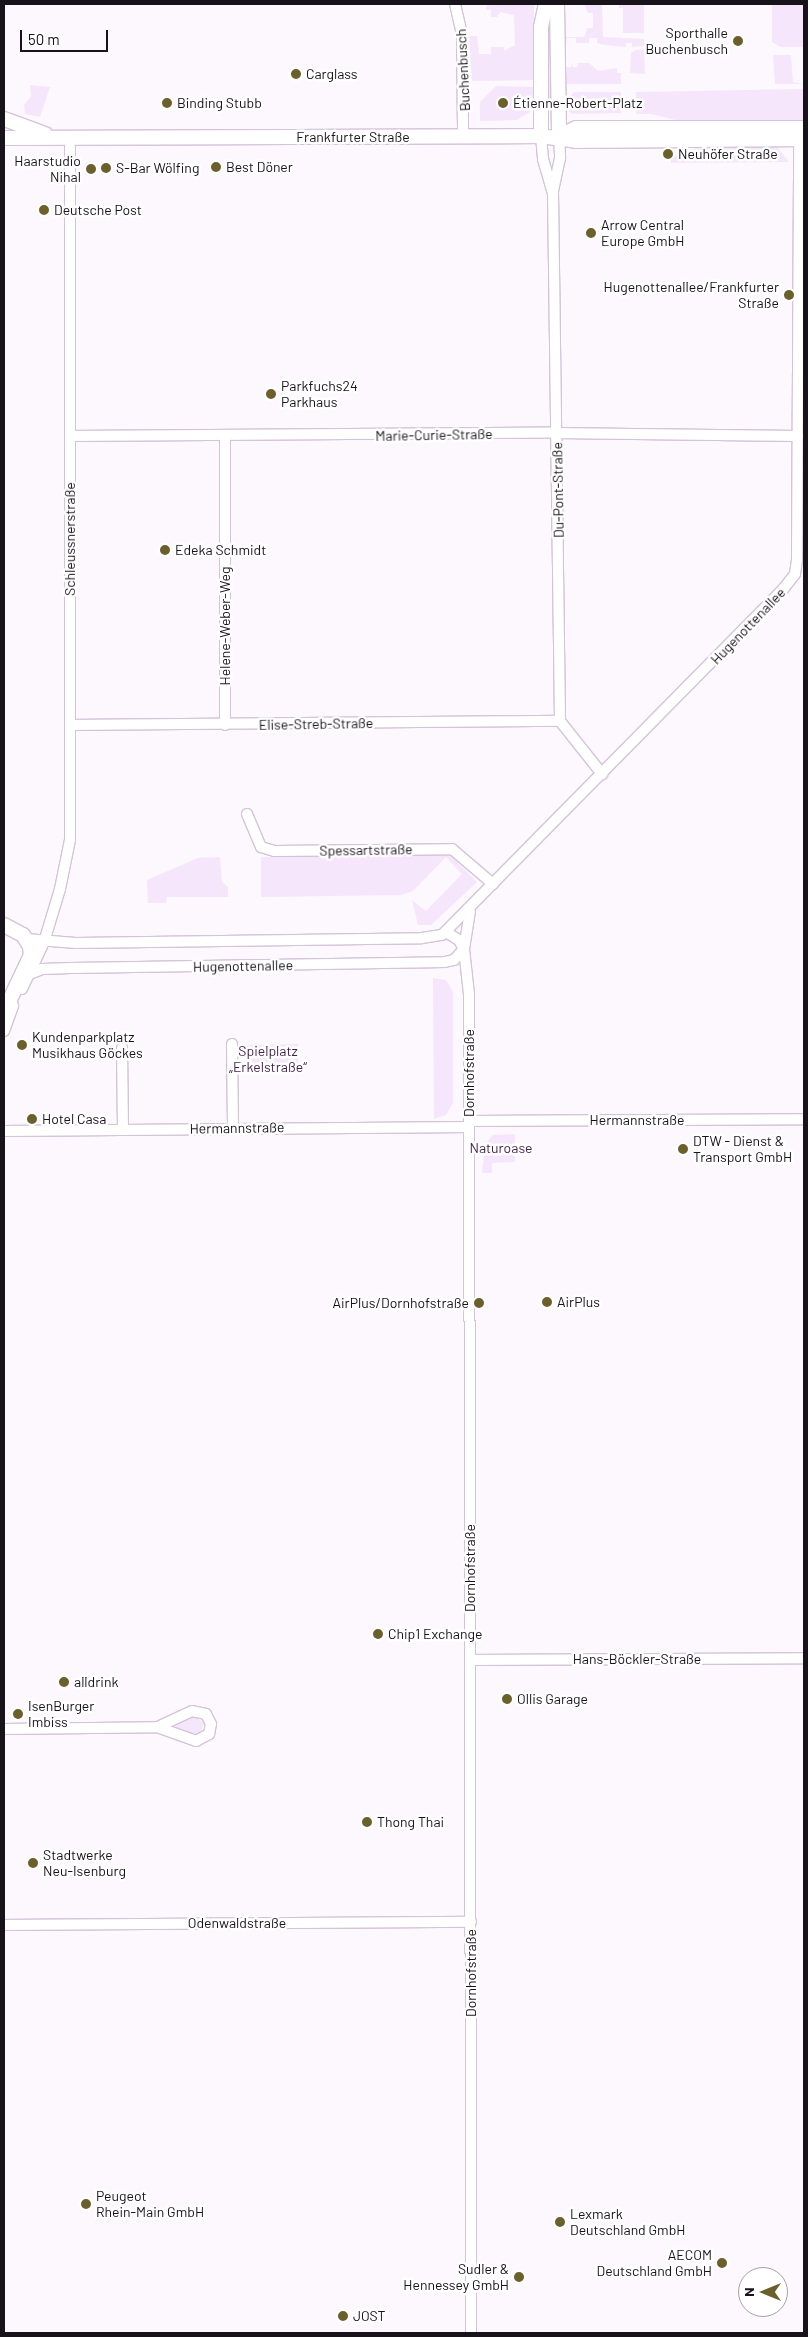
<!DOCTYPE html>
<html>
<head>
<meta charset="utf-8">
<style>
  body { margin:0 }
  #map { position:relative; width:808px; height:2337px; overflow:hidden; background:#fcf8fd; font-family:Barlow,sans-serif }
  div>[style] { position:absolute }
  [style*='--x'] { left:calc(var(--x)*1px); top:calc(var(--y)*1px); width:calc(var(--w)*1px); rotate:calc(var(--a)*1deg) }
  .green>* { inset:0; background:#f6e6fb }
  .roads { filter:drop-shadow(1px 0 #d4c4d9) drop-shadow(-1px 0 #d4c4d9) drop-shadow(0 1px #d4c4d9) drop-shadow(0 -1px #d4c4d9) }
  .street>* { height:10px; margin:-5px; padding:0 5px; transform-origin:5px; border-radius:5px; background:#fff }
  .secondary>* { height:14px; margin:-7px; padding:0 7px; transform-origin:7px; border-radius:7px; background:#fff }
  .dots>* { width:14px; height:14px; translate:-50% -50%; box-sizing:border-box; border:2px solid #fff; border-radius:50% }
  span { translate:-50% -50%; white-space:nowrap; text-align:center; line-height:1.15; -webkit-text-stroke:5px #fff; paint-order:stroke }
  .poi-label { font-size:14px; color:#18131a }
  .right { translate:-100% -50%; text-align:right }
  .left { translate:0 -50%; text-align:left }
  .street-label { font-size:14px; color:#18131a }
  .park-label { font-size:14px; color:#431f4d }
  .frame { position:absolute; inset:0; border:5px solid #18131a; pointer-events:none }
  .north { position:absolute; left:738px; top:2267px; width:50px; height:50px; box-sizing:border-box; background:#fff; border:1px solid #a3a1a3; border-radius:50%; rotate:270deg; font-size:14px; font-weight:700; line-height:20px; text-align:center; color:#18131a }
  .north::after { content:''; display:block; margin:auto; width:18px; height:22px; background:#6b5f2c; clip-path:polygon(50% 0,100% 100%,50% 72%,0 100%) }
  .scale { position:absolute; left:20px; top:30px; width:88px; height:22px; box-sizing:border-box; border:2px solid #18131a; border-top:0; padding-left:6px; font-size:15px; line-height:18px; white-space:nowrap; color:#18131a; -webkit-text-stroke:4px #fff; paint-order:stroke }
</style>
</head>
<body>
<div id="map">
  <div class="green">
    <i style="clip-path:polygon(496px 4px,534px 4px,534px 80px,472px 81px,469px 36px,477px 36px,479px 54px,491px 54px,491px 47px,504px 47px,504px 51px,515px 45px,514px 15px,500px 12px,497px 17px,491px 17px,491px 10px,486px 10px,486px 6px)"></i>
    <i style="clip-path:polygon(584px 4px,602px 4px,603px 37px,644px 39px,644px 46px,632px 47px,632px 43px,626px 43px,626px 47px,605px 45px,597px 43px,597px 38px,589px 38px,589px 43px,576px 43px,576px 38px,567px 38px,566px 43px,566px 37px,584px 37px,588px 28px,593px 28px,593px 13px,588px 13px)"></i>
    <i style="clip-path:polygon(619px 4px,644px 4px,644px 33px,623px 33px,623px 8px,619px 8px)"></i>
    <i style="clip-path:polygon(772px 4px,804px 4px,804px 47px,781px 47px,772px 42px)"></i>
    <i style="clip-path:polygon(546px 19px,553px 19px,554px 109px,545px 109px)"></i>
    <i style="clip-path:polygon(636px 50px,644px 50px,645px 74px,630px 73px,631px 53px)"></i>
    <i style="clip-path:polygon(773px 55px,791px 55px,793px 82px,804px 84px,775px 84px)"></i>
    <i style="clip-path:polygon(578px 63px,589px 63px,598px 71px,617px 68px,617px 73px,621px 73px,621px 84px,566px 84px,566px 67px,571px 67px,573px 64px,573px 67px,578px 67px)"></i>
    <i style="clip-path:polygon(30px 85px,50px 87px,40px 117px,25px 114px,24px 105px,31px 96px)"></i>
    <i style="clip-path:polygon(496px 86px,534px 87px,530px 112px,517px 120px,480px 121px,480px 102px)"></i>
    <i style="clip-path:polygon(804px 89px,804px 121px,691px 124px,651px 114px,636px 114px,636px 92px)"></i>
    <i style="clip-path:polygon(574px 92px,621px 92px,621px 113px,573px 114px,569px 112px,566px 101px)"></i>
    <i style="clip-path:polygon(776px 146px,789px 162px,671px 163px,671px 156px,685px 155px,697px 147px)"></i>
    <i style="clip-path:polygon(450px 855px,477px 882px,431px 925px,418px 925px,412px 900px,426px 911px,462px 874px,446px 857px,413px 891px,401px 895px,261px 897px,261px 857px)"></i>
    <i style="clip-path:polygon(220px 857px,222px 882px,228px 887px,228px 897px,167px 897px,166px 903px,148px 903px,147px 880px,198px 858px)"></i>
    <i style="clip-path:polygon(433px 978px,446px 980px,453px 992px,453px 1103px,446px 1115px,434px 1119px)"></i>
    <i style="clip-path:polygon(298px 1044px,298px 1073px,252px 1073px,252px 1057px,237px 1057px,237px 1045px)"></i>
    <i style="clip-path:polygon(515px 1134px,515px 1162px,492px 1163px,492px 1173px,482px 1173px,485px 1144px,493px 1135px)"></i>
    <i style="clip-path:polygon(194px 1716px,204px 1723px,200px 1734px,193px 1735px,176px 1728px,177px 1723px)"></i>
  </div>
  <div class="roads">
    <div class="street">
      <i style="--x:455;--y:4;--w:31;--a:77"></i>
      <i style="--x:462;--y:34;--w:103;--a:89.4"></i>
      <i style="--x:541;--y:136;--w:23;--a:85"></i>
      <i style="--x:543;--y:159;--w:33;--a:74"></i>
      <i style="--x:559;--y:136;--w:22;--a:87"></i>
      <i style="--x:560;--y:158;--w:35;--a:102"></i>
      <i style="--x:553;--y:192;--w:529;--a:89.24"></i>
      <i style="--x:560;--y:721;--w:68;--a:51.6"></i>
      <i style="--x:70;--y:436;--w:487;--a:-0.4"></i>
      <i style="--x:557;--y:433;--w:241;--a:0.7"></i>
      <i style="--x:71;--y:725;--w:489;--a:-0.5"></i>
      <i style="--x:225;--y:725;--w:288;--a:-90"></i>
      <i style="--x:247;--y:814;--w:36;--a:67"></i>
      <i style="--x:261;--y:847;--w:14;--a:17"></i>
      <i style="--x:274;--y:851;--w:178;--a:-0.6"></i>
      <i style="--x:452;--y:849;--w:54;--a:40.5"></i>
      <i style="--x:446;--y:932;--w:15;--a:32"></i>
      <i style="--x:459;--y:940;--w:10;--a:61"></i>
      <i style="--x:464;--y:949;--w:45;--a:83.7"></i>
      <i style="--x:469;--y:994;--w:1339;--a:89.91"></i>
      <i style="--x:26;--y:939;--w:50;--a:4.6"></i>
      <i style="--x:76;--y:943;--w:346;--a:-0.8"></i>
      <i style="--x:422;--y:938;--w:20;--a:-9"></i>
      <i style="--x:442;--y:935;--w:487;--a:-45.4"></i>
      <i style="--x:784;--y:588;--w:18;--a:-52"></i>
      <i style="--x:795;--y:574;--w:15;--a:-82"></i>
      <i style="--x:797;--y:559;--w:425;--a:-89.7"></i>
      <i style="--x:27;--y:975;--w:16;--a:-22"></i>
      <i style="--x:42;--y:969;--w:29;--a:-2"></i>
      <i style="--x:71;--y:968;--w:374;--a:-0.9"></i>
      <i style="--x:445;--y:962;--w:9;--a:-13"></i>
      <i style="--x:454;--y:960;--w:15;--a:-48"></i>
      <i style="--x:464;--y:949;--w:38;--a:-81"></i>
      <i style="--x:22;--y:989;--w:52;--a:-64.9"></i>
      <i style="--x:44;--y:942;--w:55;--a:-73.2"></i>
      <i style="--x:60;--y:889;--w:50;--a:-78.5"></i>
      <i style="--x:70;--y:840;--w:693;--a:-90"></i>
      <i style="--x:4;--y:1031;--w:27;--a:-70"></i>
      <i style="--x:232;--y:1044;--w:84;--a:89.3"></i>
      <i style="--x:122;--y:1048;--w:81;--a:89.3"></i>
      <i style="--x:469;--y:1121;--w:335;--a:-0.3"></i>
      <i style="--x:4;--y:1131;--w:465;--a:-0.5"></i>
      <i style="--x:470;--y:1660;--w:334;--a:-0.3"></i>
      <i style="--x:4;--y:1729;--w:153;--a:-0.7"></i>
      <i style="--x:157;--y:1727;--w:41;--a:19.7"></i>
      <i style="--x:196;--y:1741;--w:15;--a:-28"></i>
      <i style="--x:209;--y:1734;--w:10;--a:-79"></i>
      <i style="--x:211;--y:1724;--w:11;--a:-117"></i>
      <i style="--x:206;--y:1714;--w:14;--a:-168"></i>
      <i style="--x:192;--y:1711;--w:38;--a:155"></i>
      <i style="--x:4;--y:1925;--w:467;--a:-0.4"></i>
    </div>
    <div class="secondary">
      <i style="--x:557;--y:4;--w:132;--a:89.1"></i>
      <i style="--x:4;--y:119;--w:44;--a:20.1"></i>
      <i style="--x:541;--y:136;--w:109;--a:-90"></i>
      <i style="--x:541;--y:27;--w:24;--a:-78"></i>
      <i style="--x:559;--y:136;--w:19;--a:-25"></i>
      <i style="--x:576;--y:128;--w:228;--a:0"></i>
      <i style="--x:4;--y:138;--w:537;--a:-0.21"></i>
      <i style="--x:541;--y:136;--w:35;--a:8"></i>
      <i style="--x:576;--y:141;--w:228;--a:-0.5"></i>
      <i style="--x:4;--y:925;--w:21;--a:28"></i>
      <i style="--x:23;--y:935;--w:13;--a:58"></i>
      <i style="--x:30;--y:946;--w:9;--a:84"></i>
      <i style="--x:31;--y:955;--w:63;--a:115.3"></i>
    </div>
  </div>
  <div class="dots">
    <i style="left:738px;top:41px;background:#6b5f2c"></i>
    <i style="left:296px;top:74px;background:#6b5f2c"></i>
    <i style="left:167px;top:103px;background:#6b5f2c"></i>
    <i style="left:503px;top:103px;background:#6b5f2c"></i>
    <i style="left:668px;top:154px;background:#6b5f2c"></i>
    <i style="left:216px;top:167px;background:#6b5f2c"></i>
    <i style="left:106px;top:168px;background:#6b5f2c"></i>
    <i style="left:91px;top:169px;background:#6b5f2c"></i>
    <i style="left:44px;top:210px;background:#6b5f2c"></i>
    <i style="left:591px;top:233px;background:#6b5f2c"></i>
    <i style="left:789px;top:295px;background:#6b5f2c"></i>
    <i style="left:271px;top:394px;background:#6b5f2c"></i>
    <i style="left:165px;top:550px;background:#6b5f2c"></i>
    <i style="left:22px;top:1045px;background:#6b5f2c"></i>
    <i style="left:32px;top:1119px;background:#6b5f2c"></i>
    <i style="left:683px;top:1149px;background:#6b5f2c"></i>
    <i style="left:547px;top:1302px;background:#6b5f2c"></i>
    <i style="left:479px;top:1303px;background:#6b5f2c"></i>
    <i style="left:378px;top:1634px;background:#6b5f2c"></i>
    <i style="left:64px;top:1682px;background:#6b5f2c"></i>
    <i style="left:507px;top:1699px;background:#6b5f2c"></i>
    <i style="left:18px;top:1714px;background:#6b5f2c"></i>
    <i style="left:367px;top:1822px;background:#6b5f2c"></i>
    <i style="left:33px;top:1863px;background:#6b5f2c"></i>
    <i style="left:86px;top:2204px;background:#6b5f2c"></i>
    <i style="left:560px;top:2222px;background:#6b5f2c"></i>
    <i style="left:722px;top:2263px;background:#6b5f2c"></i>
    <i style="left:519px;top:2277px;background:#6b5f2c"></i>
    <i style="left:343px;top:2316px;background:#6b5f2c"></i>
  </div>
  <div class="poi-label">
    <span class="right" style="left:728px;top:41px">Sporthalle<br>Buchenbusch</span>
    <span class="left" style="left:306px;top:74px">Carglass</span>
    <span class="left" style="left:177px;top:103px">Binding Stubb</span>
    <span class="left" style="left:513px;top:103px">Étienne-Robert-Platz</span>
    <span class="left" style="left:678px;top:154px">Neuhöfer Straße</span>
    <span class="right" style="left:81px;top:169px">Haarstudio<br>Nihal</span>
    <span class="left" style="left:226px;top:167px">Best Döner</span>
    <span class="left" style="left:116px;top:168px">S-Bar Wölfing</span>
    <span class="left" style="left:54px;top:210px">Deutsche Post</span>
    <span class="left" style="left:601px;top:233px">Arrow Central<br>Europe GmbH</span>
    <span class="right" style="left:779px;top:295px">Hugenottenallee/Frankfurter<br>Straße</span>
    <span class="left" style="left:281px;top:394px">Parkfuchs24<br>Parkhaus</span>
    <span class="left" style="left:175px;top:550px">Edeka Schmidt</span>
    <span class="left" style="left:32px;top:1045px">Kundenparkplatz<br>Musikhaus Göckes</span>
    <span class="left" style="left:42px;top:1119px">Hotel Casa</span>
    <span class="left" style="left:693px;top:1149px">DTW - Dienst &amp;<br>Transport GmbH</span>
    <span class="left" style="left:557px;top:1302px">AirPlus</span>
    <span class="right" style="left:469px;top:1303px">AirPlus/Dornhofstraße</span>
    <span class="left" style="left:388px;top:1634px">Chip1 Exchange</span>
    <span class="left" style="left:74px;top:1682px">alldrink</span>
    <span class="left" style="left:517px;top:1699px">Ollis Garage</span>
    <span class="left" style="left:28px;top:1714px">IsenBurger<br>Imbiss</span>
    <span class="left" style="left:377px;top:1822px">Thong Thai</span>
    <span class="left" style="left:43px;top:1863px">Stadtwerke<br>Neu-Isenburg</span>
    <span class="left" style="left:96px;top:2204px">Peugeot<br>Rhein-Main GmbH</span>
    <span class="left" style="left:570px;top:2222px">Lexmark<br>Deutschland GmbH</span>
    <span class="right" style="left:712px;top:2263px">AECOM<br>Deutschland GmbH</span>
    <span class="right" style="left:509px;top:2277px">Sudler &amp;<br>Hennessey GmbH</span>
    <span class="left" style="left:353px;top:2316px">JOST</span>
  </div>
  <div class="street-label">
    <span style="left:463px;top:70px;rotate:-93deg">Buchenbusch</span>
    <span style="left:353px;top:137px">Frankfurter Straße</span>
    <span style="left:434px;top:435px;rotate:-1deg">Marie-Curie-Straße</span>
    <span style="left:558px;top:490px;rotate:-91deg">Du-Pont-Straße</span>
    <span style="left:70px;top:539px;rotate:-90deg">Schleussnerstraße</span>
    <span style="left:225px;top:626px;rotate:-90deg">Helene-Weber-Weg</span>
    <span style="left:748px;top:626px;rotate:-46deg">Hugenottenallee</span>
    <span style="left:316px;top:724px;rotate:-1deg">Elise-Streb-Straße</span>
    <span style="left:366px;top:850px;rotate:-1deg">Spessartstraße</span>
    <span style="left:243px;top:966px;rotate:-1deg">Hugenottenallee</span>
    <span style="left:469px;top:1073px;rotate:-90deg">Dornhofstraße</span>
    <span style="left:637px;top:1120px">Hermannstraße</span>
    <span style="left:237px;top:1128px;rotate:-1deg">Hermannstraße</span>
    <span style="left:470px;top:1568px;rotate:-90deg">Dornhofstraße</span>
    <span style="left:637px;top:1659px">Hans-Böckler-Straße</span>
    <span style="left:237px;top:1923px">Odenwaldstraße</span>
    <span style="left:471px;top:1973px;rotate:-90deg">Dornhofstraße</span>
  </div>
  <div class="park-label">
    <span style="left:268px;top:1059px">Spielplatz<br>„Erkelstraße“</span>
    <span style="left:501px;top:1148px">Naturoase</span>
  </div>
  <div class="frame"></div>
  <div class="north">N</div>
  <div class="scale">50 m</div>
</div>
</body>
</html>
